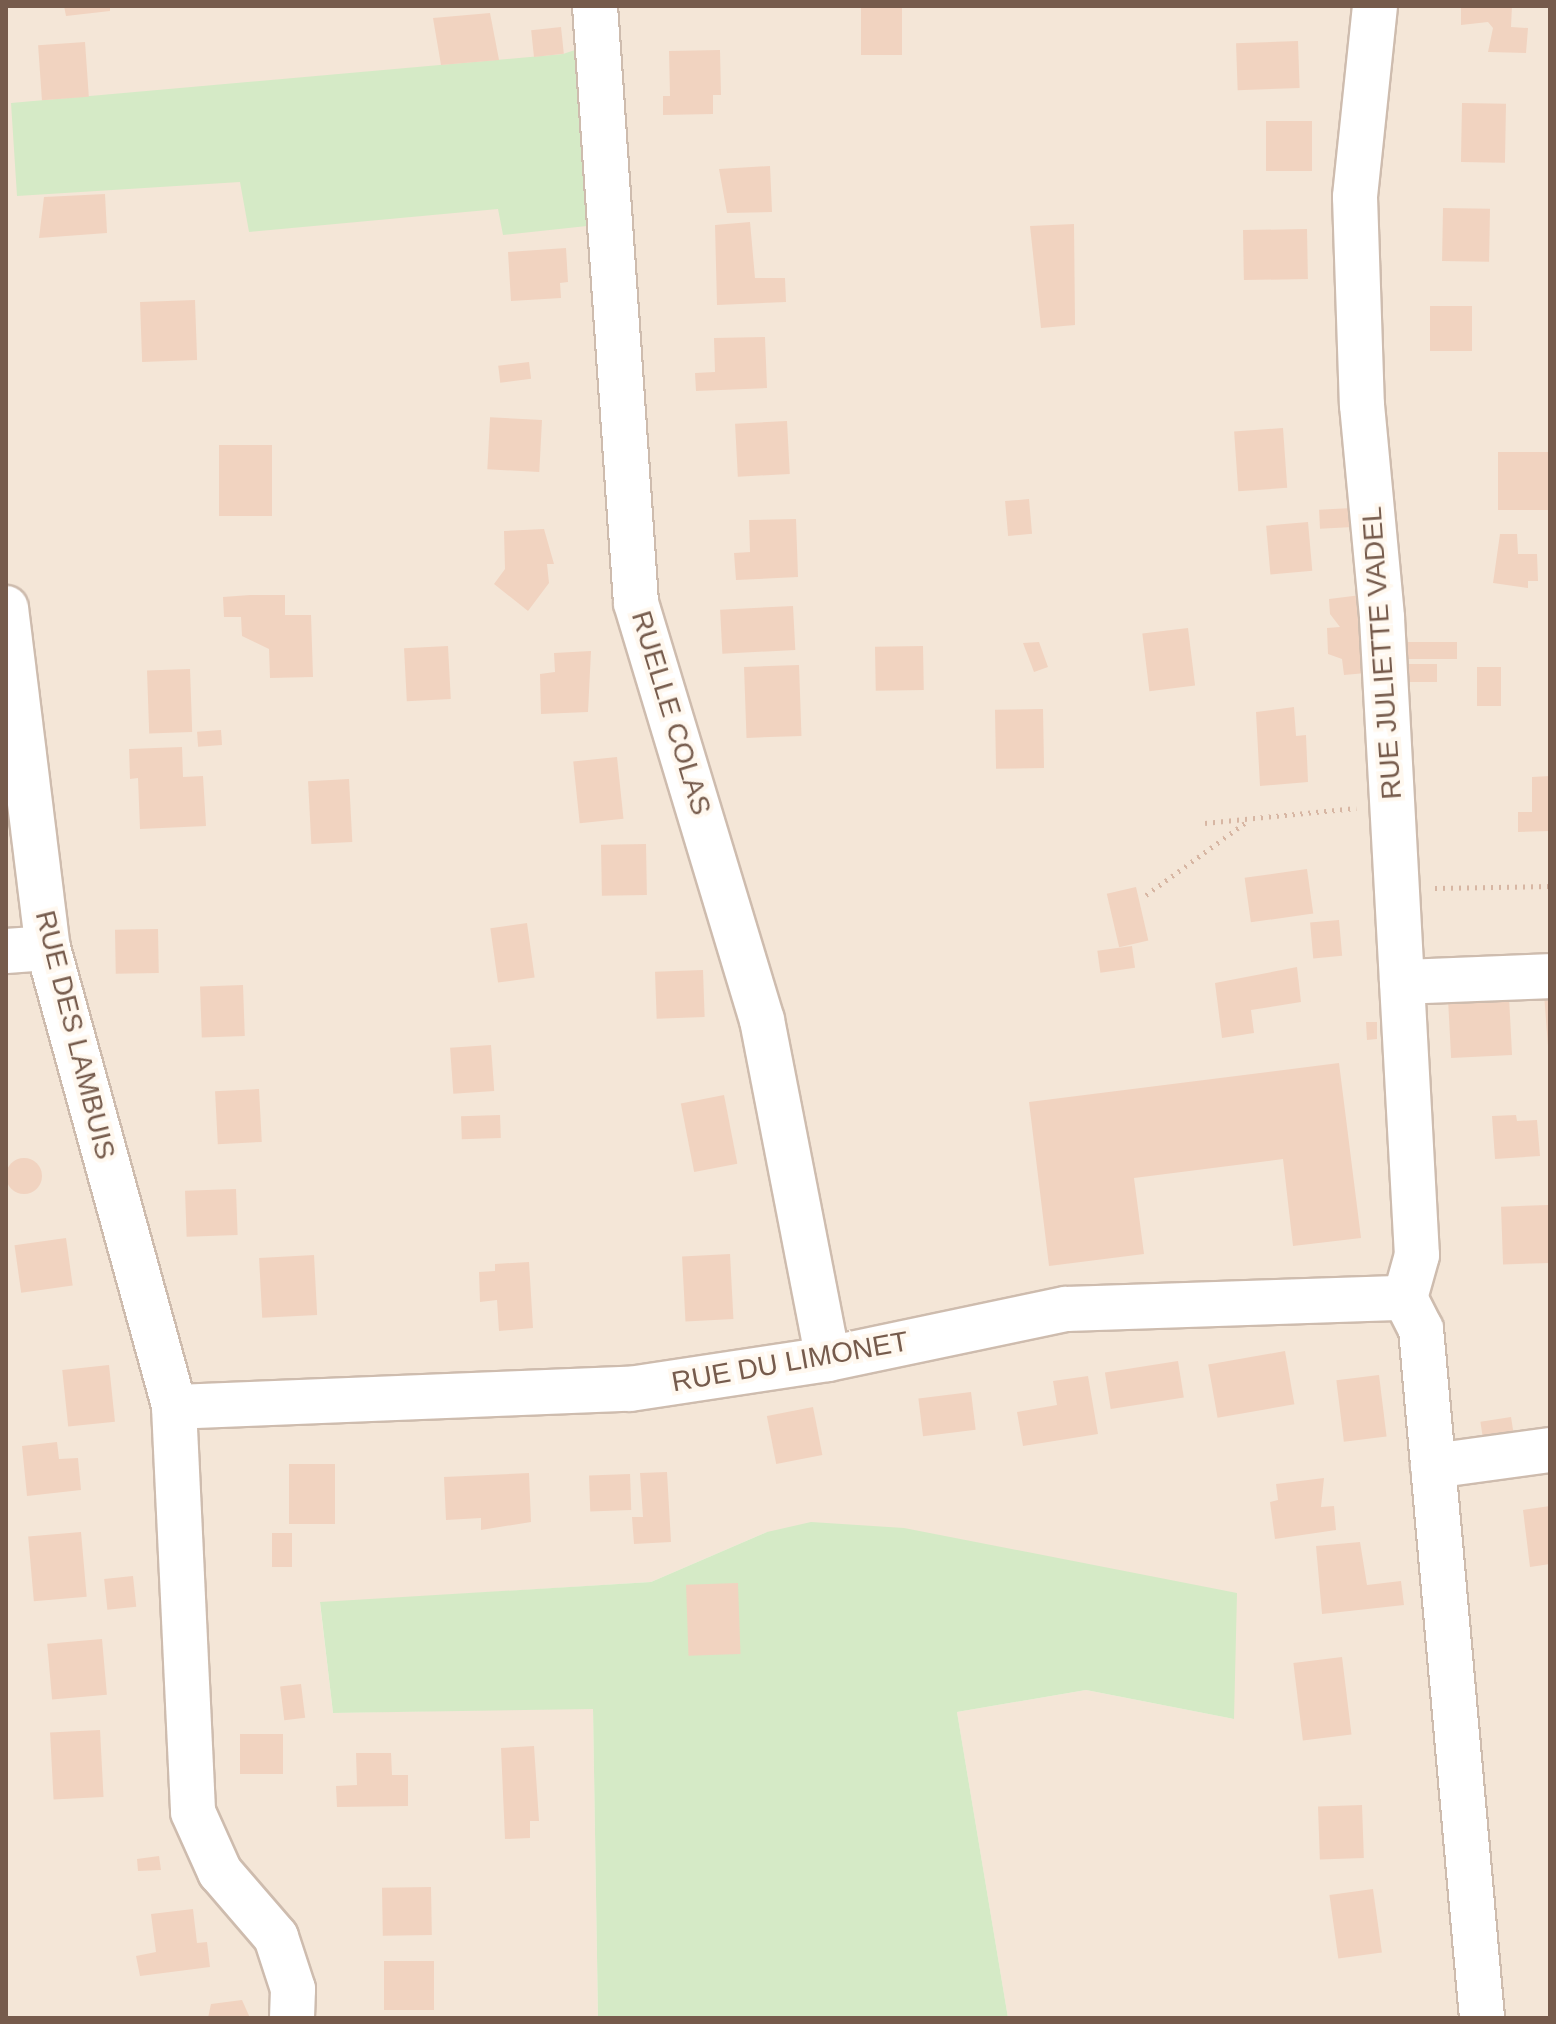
<!DOCTYPE html>
<html>
<head>
<meta charset="utf-8">
<style>
  body { margin:0 }
  #map { position:relative; width:1556px; height:2024px; overflow:hidden; background:#fcf4e8; font-family:Arial,sans-serif }
  div>[style] { position:absolute }
  [style*='--x'] { left:calc(var(--x)*1px); top:calc(var(--y)*1px); width:calc(var(--w)*1px); rotate:calc(var(--a)*1deg) }
  .residential>* { inset:0; background:#f4e6d7 }
  .green>* { inset:0; background:#d5eac6 }
  .building>* { inset:0; background:#f1d3c0; transform-origin:0 0 }
  .round { border-radius:50% }
  .path>* { height:5px; margin-top:-2.5px; transform-origin:0; background:repeating-linear-gradient(90deg,#d7b6a3 0 2px,transparent 0 8px) }
  .roads { filter:drop-shadow(2px 0 #cebcae) drop-shadow(-2px 0 #cebcae) drop-shadow(0 2px #cebcae) drop-shadow(0 -2px #cebcae) }
  .minor>* { height:44px; margin:-22px; padding:0 22px; transform-origin:22px; border-radius:22px; background:#fff }
  span { translate:-50% -50%; white-space:nowrap; text-align:center; line-height:1.15; -webkit-text-stroke:8px #fff8ef; paint-order:stroke }
  .street-label { font-size:28px; color:#765b4c }
  .frame { position:absolute; inset:0; border:8px solid #765b4c; pointer-events:none }
</style>
</head>
<body>
<div id="map">
  <div class="residential">
    <i style="clip-path:polygon(6px 6px,1550px 6px,1550px 2018px,1008px 2018px,957px 1712px,1086px 1690px,1234px 1719px,767px 1532px,651px 1582px,320px 1603px,333px 1713px,593px 1708px,598px 2018px,6px 2018px)"></i>
  </div>
  <div class="green">
    <i style="clip-path:polygon(581px 48px,587px 226px,503px 235px,498px 209px,249px 232px,240px 182px,17px 196px,11px 103px,563px 54px)"></i>
    <i style="clip-path:polygon(811px 1522px,904px 1528px,1237px 1593px,1234px 1719px,1086px 1690px,957px 1712px,1008px 2018px,598px 2018px,593px 1709px,333px 1713px,320px 1602px,651px 1582px,767px 1532px)"></i>
  </div>
  <div class="building">
    <i style="clip-path:polygon(64px 6px,110px 6px,110px 11px,66px 16px)"></i>
    <i style="left:861px;top:6px;width:41px;height:49px"></i>
    <i style="clip-path:polygon(1461px 6px,1512px 6px,1511px 27px,1528px 28px,1526px 53px,1488px 52px,1493px 28px,1488px 22px,1461px 25px)"></i>
    <i style="clip-path:polygon(490px 13px,499px 60px,441px 65px,433px 18px)"></i>
    <i style="left:561px;top:27px;width:27px;height:30px;rotate:84deg"></i>
    <i style="left:1298px;top:41px;width:47px;height:62px;rotate:88deg"></i>
    <i style="left:85px;top:42px;width:55px;height:47px;rotate:86deg"></i>
    <i style="clip-path:polygon(720px 50px,721px 95px,713px 95px,713px 114px,663px 115px,663px 96px,670px 96px,669px 51px)"></i>
    <i style="left:1462px;top:103px;width:44px;height:59px;rotate:1deg"></i>
    <i style="left:1312px;top:121px;width:50px;height:46px;rotate:90deg"></i>
    <i style="clip-path:polygon(770px 166px,772px 212px,727px 213px,719px 169px)"></i>
    <i style="clip-path:polygon(105px 194px,107px 233px,39px 238px,44px 197px)"></i>
    <i style="left:1443px;top:208px;width:47px;height:53px;rotate:1deg"></i>
    <i style="clip-path:polygon(750px 222px,755px 278px,785px 278px,786px 302px,717px 305px,715px 225px)"></i>
    <i style="clip-path:polygon(1074px 224px,1075px 325px,1041px 328px,1030px 226px)"></i>
    <i style="left:1307px;top:229px;width:50px;height:64px;rotate:89deg"></i>
    <i style="clip-path:polygon(566px 248px,568px 282px,560px 283px,561px 298px,511px 301px,508px 252px)"></i>
    <i style="left:195px;top:300px;width:60px;height:55px;rotate:88deg"></i>
    <i style="left:1430px;top:306px;width:42px;height:45px"></i>
    <i style="clip-path:polygon(765px 337px,767px 388px,696px 391px,695px 373px,715px 372px,714px 338px)"></i>
    <i style="left:529px;top:362px;width:17px;height:31px;rotate:83deg"></i>
    <i style="left:542px;top:420px;width:52px;height:52px;rotate:93deg"></i>
    <i style="left:787px;top:421px;width:53px;height:52px;rotate:87deg"></i>
    <i style="left:1283px;top:428px;width:60px;height:49px;rotate:86deg"></i>
    <i style="left:219px;top:445px;width:53px;height:71px"></i>
    <i style="left:1550px;top:452px;width:58px;height:52px;rotate:90deg"></i>
    <i style="left:1029px;top:499px;width:35px;height:24px;rotate:85deg"></i>
    <i style="left:1352px;top:508px;width:19px;height:33px;rotate:87deg"></i>
    <i style="clip-path:polygon(796px 519px,798px 577px,736px 580px,734px 553px,750px 552px,749px 520px)"></i>
    <i style="left:1308px;top:522px;width:49px;height:42px;rotate:85deg"></i>
    <i style="clip-path:polygon(544px 529px,554px 564px,547px 564px,549px 583px,528px 611px,494px 584px,505px 569px,504px 531px)"></i>
    <i style="clip-path:polygon(1500px 534px,1517px 534px,1518px 554px,1537px 554px,1538px 581px,1528px 581px,1528px 588px,1493px 583px)"></i>
    <i style="clip-path:polygon(250px 595px,285px 595px,285px 615px,311px 615px,313px 677px,270px 678px,269px 649px,242px 636px,241px 617px,224px 617px,223px 597px)"></i>
    <i style="clip-path:polygon(1361px 595px,1366px 673px,1344px 675px,1342px 659px,1328px 654px,1327px 628px,1340px 627px,1330px 614px,1329px 599px)"></i>
    <i style="left:793px;top:606px;width:44px;height:73px;rotate:87deg"></i>
    <i style="left:1188px;top:628px;width:58px;height:46px;rotate:83deg"></i>
    <i style="clip-path:polygon(1039px 642px,1048px 667px,1034px 672px,1023px 643px)"></i>
    <i style="left:1407px;top:642px;width:50px;height:17px"></i>
    <i style="left:448px;top:646px;width:53px;height:44px;rotate:87deg"></i>
    <i style="left:923px;top:646px;width:44px;height:48px;rotate:89deg"></i>
    <i style="clip-path:polygon(591px 651px,588px 712px,541px 714px,540px 674px,555px 672px,554px 653px)"></i>
    <i style="left:1402px;top:664px;width:35px;height:18px"></i>
    <i style="left:799px;top:665px;width:71px;height:55px;rotate:88deg"></i>
    <i style="left:1477px;top:667px;width:24px;height:39px"></i>
    <i style="left:190px;top:669px;width:63px;height:43px;rotate:88deg"></i>
    <i style="clip-path:polygon(1294px 707px,1296px 736px,1306px 735px,1308px 782px,1260px 786px,1256px 712px)"></i>
    <i style="left:1043px;top:709px;width:59px;height:48px;rotate:89deg"></i>
    <i style="left:221px;top:730px;width:15px;height:24px;rotate:86deg"></i>
    <i style="clip-path:polygon(182px 747px,183px 777px,203px 776px,206px 826px,140px 829px,138px 778px,130px 779px,129px 749px)"></i>
    <i style="left:617px;top:757px;width:62px;height:44px;rotate:84deg"></i>
    <i style="clip-path:polygon(1550px 776px,1550px 831px,1518px 832px,1518px 812px,1532px 812px,1532px 777px)"></i>
    <i style="left:349px;top:779px;width:63px;height:41px;rotate:87deg"></i>
    <i style="left:646px;top:844px;width:51px;height:45px;rotate:89deg"></i>
    <i style="left:1307px;top:869px;width:45px;height:63px;rotate:82deg"></i>
    <i style="left:1136px;top:887px;width:55px;height:30px;rotate:77deg"></i>
    <i style="left:1339px;top:920px;width:36px;height:29px;rotate:85deg"></i>
    <i style="left:527px;top:923px;width:55px;height:37px;rotate:82deg"></i>
    <i style="left:158px;top:929px;width:44px;height:43px;rotate:89deg"></i>
    <i style="left:1132px;top:946px;width:22px;height:35px;rotate:82deg"></i>
    <i style="clip-path:polygon(1297px 967px,1301px 1002px,1251px 1010px,1254px 1033px,1222px 1038px,1215px 983px)"></i>
    <i style="left:703px;top:970px;width:47px;height:48px;rotate:88deg"></i>
    <i style="left:243px;top:985px;width:51px;height:43px;rotate:88deg"></i>
    <i style="clip-path:polygon(1544px 994px,1550px 994px,1550px 1046px,1548px 1046px)"></i>
    <i style="left:1509px;top:997px;width:58px;height:61px;rotate:87deg"></i>
    <i style="clip-path:polygon(1366px 1022px,1377px 1022px,1377px 1039px,1367px 1040px)"></i>
    <i style="left:491px;top:1045px;width:46px;height:41px;rotate:86deg"></i>
    <i style="clip-path:polygon(1339px 1063px,1361px 1238px,1293px 1246px,1283px 1159px,1134px 1178px,1144px 1254px,1049px 1266px,1029px 1102px)"></i>
    <i style="left:259px;top:1089px;width:53px;height:44px;rotate:87deg"></i>
    <i style="left:724px;top:1095px;width:70px;height:44px;rotate:79deg"></i>
    <i style="left:500px;top:1115px;width:23px;height:39px;rotate:88deg"></i>
    <i style="clip-path:polygon(1516px 1115px,1517px 1121px,1537px 1120px,1540px 1156px,1495px 1159px,1492px 1116px)"></i>
    <i class="round" style="left:6px;top:1158px;width:36px;height:36px"></i>
    <i style="left:236px;top:1189px;width:46px;height:51px;rotate:88deg"></i>
    <i style="left:1548px;top:1205px;width:58px;height:47px;rotate:88deg"></i>
    <i style="left:66px;top:1238px;width:48px;height:52px;rotate:82deg"></i>
    <i style="left:730px;top:1254px;width:65px;height:48px;rotate:87deg"></i>
    <i style="left:314px;top:1255px;width:60px;height:55px;rotate:87deg"></i>
    <i style="clip-path:polygon(529px 1262px,533px 1328px,499px 1331px,497px 1300px,480px 1302px,479px 1272px,495px 1271px,495px 1264px)"></i>
    <i style="left:1285px;top:1351px;width:54px;height:78px;rotate:80deg"></i>
    <i style="left:1178px;top:1361px;width:37px;height:74px;rotate:81deg"></i>
    <i style="left:109px;top:1365px;width:57px;height:47px;rotate:84deg"></i>
    <i style="left:1379px;top:1375px;width:62px;height:43px;rotate:83deg"></i>
    <i style="clip-path:polygon(1088px 1376px,1098px 1434px,1023px 1446px,1017px 1412px,1057px 1405px,1053px 1381px)"></i>
    <i style="left:971px;top:1392px;width:38px;height:53px;rotate:83deg"></i>
    <i style="left:813px;top:1407px;width:49px;height:47px;rotate:79deg"></i>
    <i style="left:1511px;top:1417px;width:18px;height:31px;rotate:81deg"></i>
    <i style="clip-path:polygon(57px 1442px,59px 1459px,78px 1458px,81px 1490px,27px 1496px,22px 1446px)"></i>
    <i style="left:289px;top:1464px;width:46px;height:60px"></i>
    <i style="clip-path:polygon(667px 1472px,671px 1542px,634px 1544px,632px 1517px,643px 1517px,640px 1473px)"></i>
    <i style="clip-path:polygon(529px 1473px,531px 1522px,481px 1530px,481px 1518px,446px 1520px,444px 1477px)"></i>
    <i style="left:630px;top:1474px;width:36px;height:41px;rotate:88deg"></i>
    <i style="clip-path:polygon(1324px 1478px,1321px 1507px,1334px 1506px,1336px 1530px,1275px 1539px,1270px 1502px,1278px 1500px,1276px 1484px)"></i>
    <i style="clip-path:polygon(1550px 1506px,1550px 1564px,1530px 1567px,1523px 1510px)"></i>
    <i style="left:81px;top:1532px;width:65px;height:53px;rotate:85deg"></i>
    <i style="left:292px;top:1533px;width:34px;height:20px;rotate:90deg"></i>
    <i style="clip-path:polygon(1360px 1542px,1367px 1585px,1401px 1581px,1404px 1605px,1322px 1614px,1316px 1546px)"></i>
    <i style="left:133px;top:1576px;width:31px;height:29px;rotate:84deg"></i>
    <i style="left:738px;top:1583px;width:71px;height:52px;rotate:88deg"></i>
    <i style="left:102px;top:1639px;width:56px;height:55px;rotate:85deg"></i>
    <i style="left:1342px;top:1657px;width:78px;height:49px;rotate:83deg"></i>
    <i style="left:301px;top:1684px;width:34px;height:21px;rotate:83deg"></i>
    <i style="left:100px;top:1730px;width:67px;height:50px;rotate:87deg"></i>
    <i style="left:240px;top:1734px;width:43px;height:40px"></i>
    <i style="clip-path:polygon(534px 1746px,539px 1821px,530px 1821px,530px 1838px,505px 1839px,501px 1748px)"></i>
    <i style="clip-path:polygon(356px 1753px,391px 1753px,392px 1775px,408px 1775px,408px 1806px,337px 1807px,336px 1786px,357px 1785px)"></i>
    <i style="left:1362px;top:1805px;width:53px;height:44px;rotate:88deg"></i>
    <i style="clip-path:polygon(159px 1856px,161px 1870px,138px 1871px,137px 1859px)"></i>
    <i style="left:431px;top:1887px;width:48px;height:49px;rotate:89deg"></i>
    <i style="left:1373px;top:1889px;width:64px;height:44px;rotate:82deg"></i>
    <i style="clip-path:polygon(193px 1909px,197px 1943px,207px 1942px,210px 1967px,140px 1976px,136px 1956px,156px 1952px,151px 1914px)"></i>
    <i style="left:434px;top:1961px;width:49px;height:50px;rotate:90deg"></i>
    <i style="clip-path:polygon(242px 2000px,250px 2018px,208px 2018px,211px 2004px)"></i>
  </div>
  <div class="path">
    <i style="--x:1205;--y:823;--w:152;--a:-5.7"></i>
    <i style="--x:1435;--y:888;--w:115;--a:-1"></i>
    <i style="--x:1146;--y:895;--w:127;--a:-36.1"></i>
  </div>
  <div class="roads">
    <div class="minor">
      <i style="--x:595;--y:6;--w:598;--a:86.07"></i>
      <i style="--x:636;--y:603;--w:436;--a:73.2"></i>
      <i style="--x:762;--y:1020;--w:345;--a:79"></i>
      <i style="--x:1375;--y:6;--w:192;--a:96"></i>
      <i style="--x:1355;--y:197;--w:208;--a:88.1"></i>
      <i style="--x:1362;--y:405;--w:214;--a:84.6"></i>
      <i style="--x:1382;--y:618;--w:638;--a:86.86"></i>
      <i style="--x:1417;--y:1255;--w:45;--a:105.6"></i>
      <i style="--x:6;--y:608;--w:343;--a:83"></i>
      <i style="--x:48;--y:948;--w:476;--a:74.6"></i>
      <i style="--x:174;--y:1407;--w:405;--a:87.3"></i>
      <i style="--x:193;--y:1812;--w:66;--a:65.8"></i>
      <i style="--x:220;--y:1872;--w:86;--a:49.3"></i>
      <i style="--x:276;--y:1937;--w:55;--a:71.9"></i>
      <i style="--x:293;--y:1989;--w:29;--a:92"></i>
      <i style="--x:6;--y:951;--w:42;--a:-4.1"></i>
      <i style="--x:1402;--y:982;--w:148;--a:-2.3"></i>
      <i style="--x:1405;--y:1298;--w:35;--a:63"></i>
      <i style="--x:1421;--y:1329;--w:692;--a:84.94"></i>
      <i style="--x:174;--y:1407;--w:456;--a:-2.3"></i>
      <i style="--x:630;--y:1389;--w:200;--a:-8.6"></i>
      <i style="--x:828;--y:1359;--w:243;--a:-11.9"></i>
      <i style="--x:1066;--y:1309;--w:339;--a:-1.9"></i>
      <i style="--x:1433;--y:1466;--w:118;--a:-7.8"></i>
    </div>
  </div>
  <div class="street-label">
    <span style="left:1382px;top:653px;rotate:-94deg">RUE JULIETTE VADEL</span>
    <span style="left:671px;top:713px;rotate:73deg">RUELLE COLAS</span>
    <span style="left:75px;top:1035px;rotate:76deg">RUE DES LAMBUIS</span>
    <span style="left:790px;top:1362px;rotate:-10deg">RUE DU LIMONET</span>
  </div>
  <div class="frame"></div>
</div>
</body>
</html>
